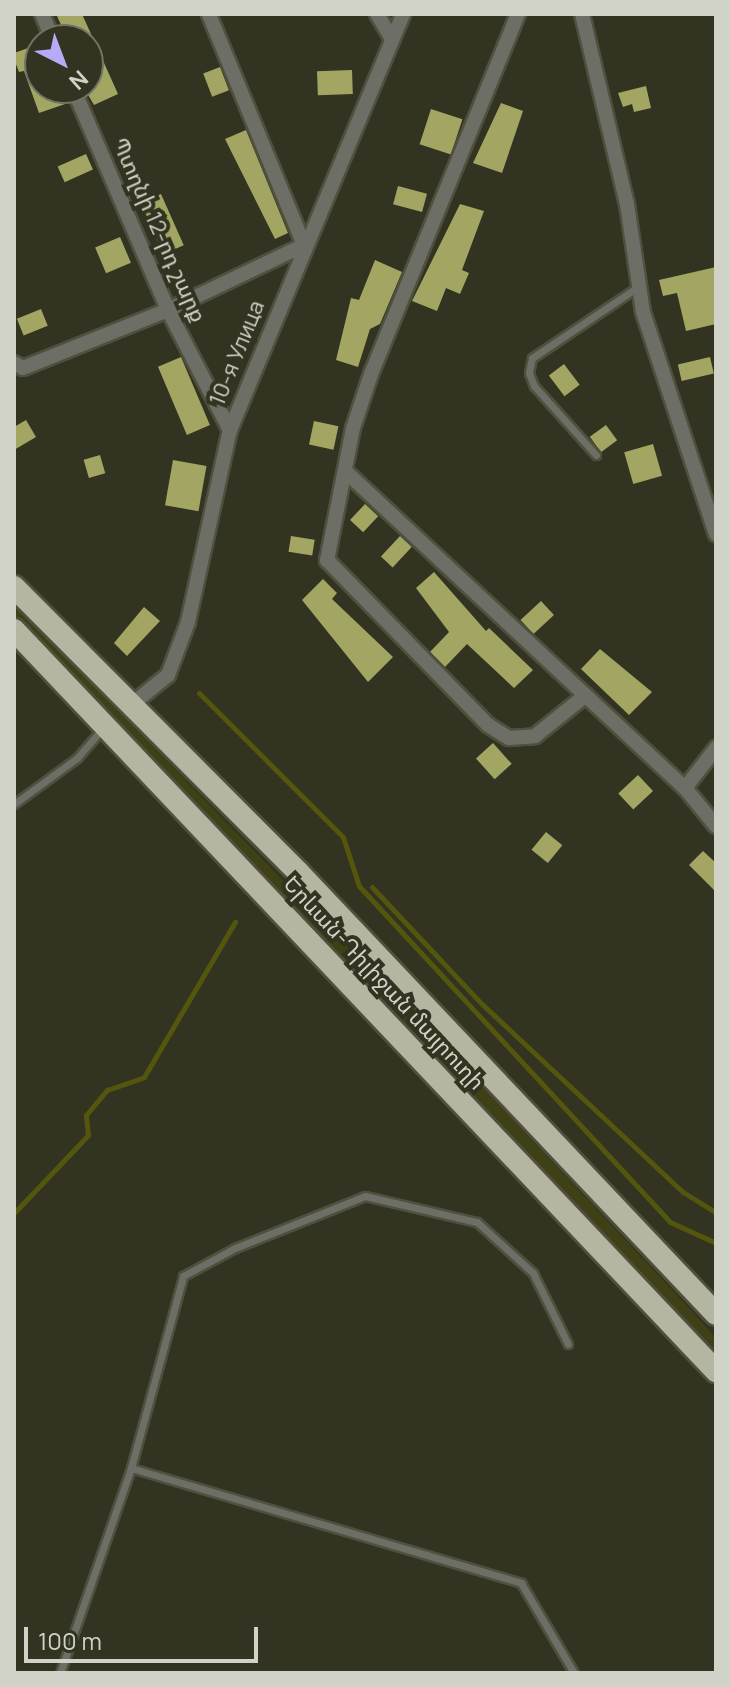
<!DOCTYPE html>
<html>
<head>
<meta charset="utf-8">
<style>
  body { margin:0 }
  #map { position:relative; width:730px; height:1687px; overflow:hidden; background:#323320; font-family:Manrope,"Noto Sans Armenian",sans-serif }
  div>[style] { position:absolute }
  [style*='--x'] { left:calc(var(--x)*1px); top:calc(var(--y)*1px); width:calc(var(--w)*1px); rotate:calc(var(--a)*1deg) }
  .green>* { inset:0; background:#3f4015 }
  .stream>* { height:5px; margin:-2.5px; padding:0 2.5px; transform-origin:2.5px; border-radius:2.5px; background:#55560d }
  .building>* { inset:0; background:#a3a662; transform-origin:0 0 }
  .roads { filter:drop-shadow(2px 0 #4f503e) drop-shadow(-2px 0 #4f503e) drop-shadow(0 2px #4f503e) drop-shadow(0 -2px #4f503e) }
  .service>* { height:7px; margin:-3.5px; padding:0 3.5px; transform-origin:3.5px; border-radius:3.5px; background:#6d6e65 }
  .minor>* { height:14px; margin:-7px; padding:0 7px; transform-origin:7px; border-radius:7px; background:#6d6e65 }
  .trunk>* { height:22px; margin:-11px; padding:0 11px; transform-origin:11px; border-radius:11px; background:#b4b6a1 }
  span { translate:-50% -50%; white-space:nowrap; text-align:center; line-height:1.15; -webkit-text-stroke:8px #323320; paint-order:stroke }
  .street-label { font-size:22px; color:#d2d3c8 }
  .frame { position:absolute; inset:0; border:16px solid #d2d3c8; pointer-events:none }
  .north { position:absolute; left:24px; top:24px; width:80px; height:80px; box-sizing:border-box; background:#323320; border:2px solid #727363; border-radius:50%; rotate:138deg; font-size:22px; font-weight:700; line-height:32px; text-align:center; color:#d2d3c8 }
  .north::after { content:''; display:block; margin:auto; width:28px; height:36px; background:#b7abf8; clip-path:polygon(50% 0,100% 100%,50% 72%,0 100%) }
  .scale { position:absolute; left:24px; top:1627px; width:234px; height:36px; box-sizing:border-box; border:4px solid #d2d3c8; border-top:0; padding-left:10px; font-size:24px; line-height:28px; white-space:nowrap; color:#d2d3c8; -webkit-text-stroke:6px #323320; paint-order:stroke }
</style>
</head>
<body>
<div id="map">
  <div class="green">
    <i style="clip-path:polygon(14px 604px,426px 1027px,691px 1310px,716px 1338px,716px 1357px,417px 1034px,14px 617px)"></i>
  </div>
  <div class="stream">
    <i style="--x:199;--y:693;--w:204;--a:45"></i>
    <i style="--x:343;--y:837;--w:52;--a:71.9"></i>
    <i style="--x:359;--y:886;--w:458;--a:47.2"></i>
    <i style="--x:670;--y:1222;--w:51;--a:24.5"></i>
    <i style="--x:372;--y:887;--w:162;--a:46.8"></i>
    <i style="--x:483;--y:1005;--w:274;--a:43.1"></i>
    <i style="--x:683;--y:1192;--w:39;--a:32"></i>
    <i style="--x:14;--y:1213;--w:108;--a:-46.5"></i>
    <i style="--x:88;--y:1135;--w:20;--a:-96"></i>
    <i style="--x:86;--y:1115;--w:33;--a:-50"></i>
    <i style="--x:107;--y:1090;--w:39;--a:-19"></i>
    <i style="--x:144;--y:1077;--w:180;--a:-59.6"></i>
  </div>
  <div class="building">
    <i style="clip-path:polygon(56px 14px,82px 14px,118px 94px,94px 105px,84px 88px,88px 88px,88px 40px,68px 40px)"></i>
    <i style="clip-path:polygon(37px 45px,40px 88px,63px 88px,68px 103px,39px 113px,24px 71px,19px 72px,14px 59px,14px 53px)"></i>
    <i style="left:220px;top:67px;width:25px;height:18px;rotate:69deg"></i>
    <i style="left:352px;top:70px;width:24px;height:35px;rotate:88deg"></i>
    <i style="clip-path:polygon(646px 86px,651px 108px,634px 112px,632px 104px,623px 107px,618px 93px)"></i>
    <i style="clip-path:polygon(501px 103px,523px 111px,502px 173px,473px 163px)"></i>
    <i style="left:431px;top:109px;width:33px;height:37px;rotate:18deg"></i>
    <i style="clip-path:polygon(246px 130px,288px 233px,275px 239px,225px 139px)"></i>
    <i style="left:86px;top:154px;width:17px;height:31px;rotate:66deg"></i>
    <i style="left:398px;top:186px;width:30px;height:19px;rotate:15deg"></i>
    <i style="left:161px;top:194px;width:56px;height:22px;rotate:66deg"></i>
    <i style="clip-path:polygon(460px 204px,484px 211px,462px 270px,469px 273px,460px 294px,446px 288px,437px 311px,412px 301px)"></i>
    <i style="left:120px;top:237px;width:28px;height:27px;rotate:67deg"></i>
    <i style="clip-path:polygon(375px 260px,402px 272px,380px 324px,370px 329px,358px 367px,336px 360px,351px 298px,359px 300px)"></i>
    <i style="clip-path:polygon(716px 267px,716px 324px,686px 331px,677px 293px,663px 296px,659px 280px)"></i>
    <i style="left:41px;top:309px;width:18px;height:26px;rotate:68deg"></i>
    <i style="left:181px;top:357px;width:74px;height:25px;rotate:67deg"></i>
    <i style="left:710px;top:357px;width:17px;height:33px;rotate:77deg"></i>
    <i style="left:564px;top:364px;width:26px;height:19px;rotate:53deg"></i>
    <i style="clip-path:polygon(26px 420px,36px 437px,14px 450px,14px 427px)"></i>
    <i style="left:314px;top:421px;width:25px;height:24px;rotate:12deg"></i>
    <i style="left:606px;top:425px;width:19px;height:20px;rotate:54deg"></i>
    <i style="left:653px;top:444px;width:33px;height:30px;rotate:74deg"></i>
    <i style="left:100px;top:455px;width:19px;height:17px;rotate:74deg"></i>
    <i style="left:173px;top:460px;width:34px;height:46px;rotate:10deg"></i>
    <i style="left:365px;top:504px;width:18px;height:22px;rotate:43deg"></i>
    <i style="left:291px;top:536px;width:24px;height:16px;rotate:9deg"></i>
    <i style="left:400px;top:536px;width:16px;height:28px;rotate:43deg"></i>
    <i style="clip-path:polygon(434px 572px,486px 631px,489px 628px,533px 670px,514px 688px,467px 644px,445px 667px,430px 652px,449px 632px,416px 588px)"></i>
    <i style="clip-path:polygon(323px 579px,337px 593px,332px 599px,393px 657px,368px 682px,302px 600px)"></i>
    <i style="left:541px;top:601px;width:19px;height:28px;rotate:47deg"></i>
    <i style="clip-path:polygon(144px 607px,160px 621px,127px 656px,114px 643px)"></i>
    <i style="clip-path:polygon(600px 649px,652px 692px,629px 715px,581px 669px)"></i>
    <i style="left:493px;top:743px;width:28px;height:23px;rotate:48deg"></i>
    <i style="left:638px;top:775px;width:22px;height:27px;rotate:47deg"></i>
    <i style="left:546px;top:832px;width:21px;height:23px;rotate:39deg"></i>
    <i style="clip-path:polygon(703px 851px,716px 863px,716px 892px,689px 865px)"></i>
  </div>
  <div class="roads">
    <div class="service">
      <i style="--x:596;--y:455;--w:93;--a:-131.9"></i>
      <i style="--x:534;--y:386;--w:14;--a:-111"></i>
      <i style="--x:529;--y:373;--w:15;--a:-79"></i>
      <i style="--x:532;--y:358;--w:129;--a:-33.9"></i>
      <i style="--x:14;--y:804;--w:78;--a:-36.1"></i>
      <i style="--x:77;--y:758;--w:40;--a:-49"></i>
      <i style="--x:131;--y:1468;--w:407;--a:16.4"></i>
      <i style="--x:521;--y:1583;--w:104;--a:59.5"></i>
      <i style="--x:60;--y:1673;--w:217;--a:-70.9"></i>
      <i style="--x:131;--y:1468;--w:199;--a:-74.8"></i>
      <i style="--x:183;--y:1276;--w:59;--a:-28.3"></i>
      <i style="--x:235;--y:1248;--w:140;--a:-21.8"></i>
      <i style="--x:365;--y:1196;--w:115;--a:13.1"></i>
      <i style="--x:477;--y:1222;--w:76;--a:42.3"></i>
      <i style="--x:533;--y:1273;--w:79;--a:63.8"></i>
    </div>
    <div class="minor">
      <i style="--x:42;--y:14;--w:28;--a:67"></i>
      <i style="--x:377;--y:14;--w:27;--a:59"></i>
      <i style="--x:518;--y:14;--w:389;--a:112.2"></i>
      <i style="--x:371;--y:374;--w:57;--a:108.4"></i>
      <i style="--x:353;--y:428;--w:135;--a:101.1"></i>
      <i style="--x:327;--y:560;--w:231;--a:45.7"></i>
      <i style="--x:488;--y:725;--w:25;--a:32"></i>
      <i style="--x:509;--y:738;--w:26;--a:-4"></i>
      <i style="--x:535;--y:736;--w:65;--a:-38.8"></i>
      <i style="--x:582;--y:14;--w:195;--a:76.7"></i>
      <i style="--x:627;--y:204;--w:109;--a:81.6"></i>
      <i style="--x:643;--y:312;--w:234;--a:71.8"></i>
      <i style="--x:73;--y:88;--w:241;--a:66.8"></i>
      <i style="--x:168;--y:310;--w:135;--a:62.7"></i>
      <i style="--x:14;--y:363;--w:10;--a:29"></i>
      <i style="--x:23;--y:368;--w:156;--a:-21.8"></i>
      <i style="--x:168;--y:310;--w:151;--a:-25.5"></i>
      <i style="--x:304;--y:245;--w:250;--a:-112.4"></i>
      <i style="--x:346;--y:472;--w:463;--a:43"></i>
      <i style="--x:685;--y:788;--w:49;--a:50.8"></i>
      <i style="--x:130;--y:706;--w:49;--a:-39.2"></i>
      <i style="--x:168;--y:675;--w:57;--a:-69.3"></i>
      <i style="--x:188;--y:622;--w:197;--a:-77.7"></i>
      <i style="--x:230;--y:430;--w:451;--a:-67.4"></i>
      <i style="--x:685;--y:788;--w:51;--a:-52.2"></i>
    </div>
    <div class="trunk">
      <i style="--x:14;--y:587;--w:402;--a:45.1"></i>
      <i style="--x:298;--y:872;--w:608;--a:46.6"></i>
      <i style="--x:14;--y:630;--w:1021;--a:46.55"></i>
    </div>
  </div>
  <div class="street-label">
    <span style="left:159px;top:230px;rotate:66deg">Պտղնի 12-րդ շարք</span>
    <span style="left:237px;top:353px;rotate:-68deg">10-я Улица</span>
    <span style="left:384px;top:983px;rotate:47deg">Երևան-Դիլիջան մայրուղի</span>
  </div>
  <div class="frame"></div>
  <div class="north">N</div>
  <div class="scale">100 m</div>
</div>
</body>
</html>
